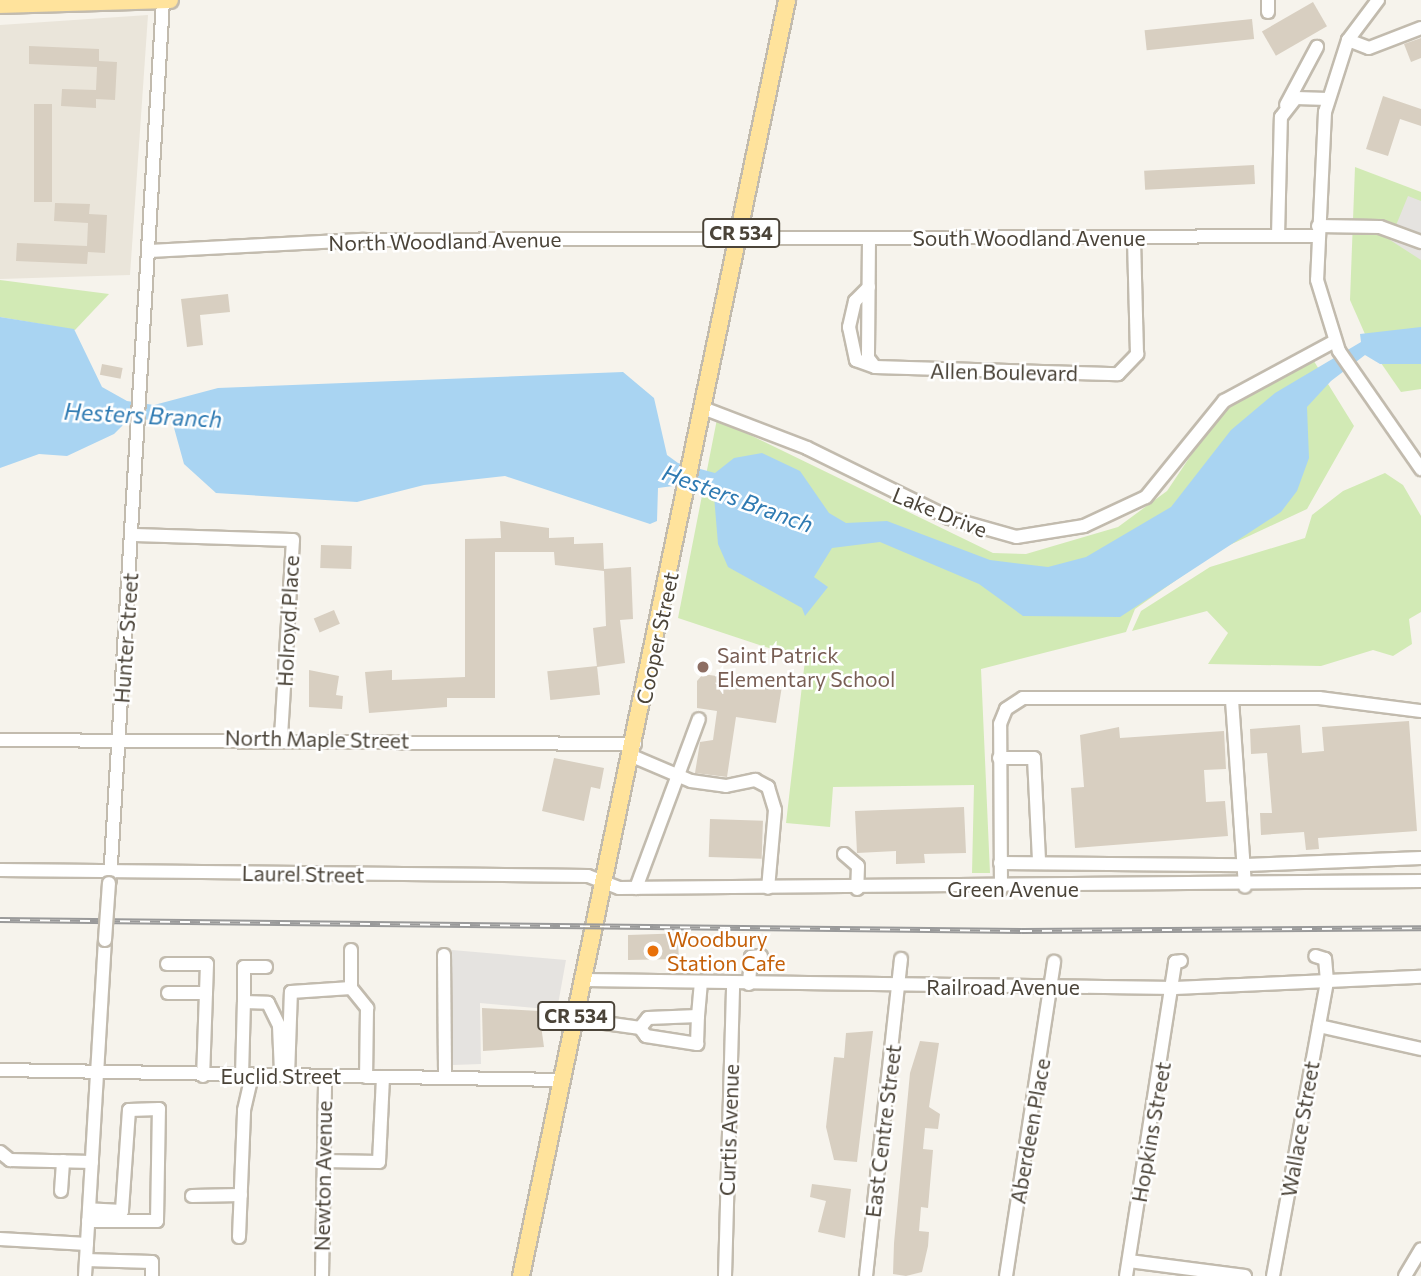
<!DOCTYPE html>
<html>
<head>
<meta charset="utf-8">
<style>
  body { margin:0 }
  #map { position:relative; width:1421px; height:1276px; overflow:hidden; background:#f6f3ec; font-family:Commissioner,sans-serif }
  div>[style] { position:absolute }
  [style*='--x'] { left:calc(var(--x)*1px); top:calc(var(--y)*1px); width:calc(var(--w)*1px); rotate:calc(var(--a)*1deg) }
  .residential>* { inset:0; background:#eae5da }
  .green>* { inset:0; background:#d2eab5 }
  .parking>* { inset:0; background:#e5e3e0 }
  .water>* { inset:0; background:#a9d4f2 }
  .building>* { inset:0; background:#d8cfc1; transform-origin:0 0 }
  .roads { filter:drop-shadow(2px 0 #c2bbae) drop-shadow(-2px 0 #c2bbae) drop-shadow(0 2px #c2bbae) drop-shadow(0 -2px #c2bbae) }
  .minor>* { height:12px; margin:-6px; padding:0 6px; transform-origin:6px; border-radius:6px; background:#fff }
  .major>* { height:16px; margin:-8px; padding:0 8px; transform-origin:8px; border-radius:8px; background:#ffe39c }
  .rail>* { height:6px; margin-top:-3px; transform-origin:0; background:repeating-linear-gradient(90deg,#fff 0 10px,#9a9a9a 0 20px); box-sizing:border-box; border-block:2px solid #9a9a9a }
  .bridges { filter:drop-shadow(2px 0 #c2bbae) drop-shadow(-2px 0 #c2bbae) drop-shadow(0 2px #c2bbae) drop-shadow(0 -2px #c2bbae) }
  .minor-bridge>* { height:12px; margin:-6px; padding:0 6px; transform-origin:6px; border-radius:6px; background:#fff }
  .dots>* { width:19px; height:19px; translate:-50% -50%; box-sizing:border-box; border:4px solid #fff; border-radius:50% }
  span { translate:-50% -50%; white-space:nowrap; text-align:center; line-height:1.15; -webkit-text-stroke:5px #fff; paint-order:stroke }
  .shield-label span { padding:2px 5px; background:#fff; border:2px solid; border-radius:5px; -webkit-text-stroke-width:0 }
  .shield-label { font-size:19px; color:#4b4439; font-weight:700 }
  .street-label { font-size:21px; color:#4b4439 }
  .education-label { font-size:21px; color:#785e54 }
  .left { translate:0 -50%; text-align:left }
  .food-label { font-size:21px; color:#c56008 }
  .water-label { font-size:23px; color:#2e7ab2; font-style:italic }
</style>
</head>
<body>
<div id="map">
  <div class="residential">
    <i style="clip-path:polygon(148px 15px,130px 275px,0 279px,0 25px)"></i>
  </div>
  <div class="green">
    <i style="clip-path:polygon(1355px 167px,1421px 192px,1421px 389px,1401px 392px,1372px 350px,1350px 300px)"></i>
    <i style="clip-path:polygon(0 280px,109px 294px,75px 330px,0 317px)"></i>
    <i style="clip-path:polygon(1312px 358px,1354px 426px,1307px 509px,1219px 550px,1135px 609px,1126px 632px,981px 669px,990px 873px,972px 873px,974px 785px,833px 787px,830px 827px,786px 823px,805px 660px,678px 618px,717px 419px,993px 553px,1026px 554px,1118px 527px,1167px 491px,1226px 403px)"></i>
    <i style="clip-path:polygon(1385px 473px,1403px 485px,1421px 516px,1421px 612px,1409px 619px,1412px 644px,1393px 656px,1373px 650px,1321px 666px,1208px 664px,1228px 633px,1207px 611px,1132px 631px,1141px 611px,1210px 567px,1305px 538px,1312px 515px,1343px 491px)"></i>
  </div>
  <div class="parking">
    <i style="clip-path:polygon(1408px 196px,1421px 201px,1421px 260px,1390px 240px)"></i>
    <i style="clip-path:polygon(452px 950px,566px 960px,557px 1010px,480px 1003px,481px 1064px,453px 1065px)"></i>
  </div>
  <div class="water">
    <i style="clip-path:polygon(0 317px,74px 329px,102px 387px,127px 401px,154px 405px,218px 388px,623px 372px,654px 398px,667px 455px,678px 463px,715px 473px,734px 458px,762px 453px,800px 471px,829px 513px,846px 523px,887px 521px,990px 560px,1048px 567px,1086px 557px,1171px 507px,1231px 430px,1275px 393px,1361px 342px,1360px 334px,1421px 327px,1421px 364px,1380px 364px,1365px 355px,1331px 381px,1307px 407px,1309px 458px,1297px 491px,1281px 512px,1120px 617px,1023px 616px,979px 584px,880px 542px,832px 548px,814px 577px,828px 587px,805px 616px,802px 608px,728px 567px,718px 544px,714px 496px,673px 486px,658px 488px,657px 521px,650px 524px,505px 476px,424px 485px,357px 502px,216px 493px,184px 464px,171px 417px,126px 422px,114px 434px,67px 456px,39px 454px,0 468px)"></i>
  </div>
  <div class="building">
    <i style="left:1313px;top:2px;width:28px;height:59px;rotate:60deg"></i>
    <i style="left:1252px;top:19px;width:20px;height:108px;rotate:84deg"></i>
    <i style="clip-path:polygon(1421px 38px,1421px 58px,1411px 62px,1404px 44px)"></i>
    <i style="clip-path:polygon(29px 46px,99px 49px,99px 61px,117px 62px,115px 100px,96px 99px,96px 108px,61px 106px,62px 89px,96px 90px,97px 67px,29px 64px)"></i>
    <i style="clip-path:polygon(1383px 96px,1421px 109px,1421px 126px,1400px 119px,1388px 156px,1366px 149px)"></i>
    <i style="left:34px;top:104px;width:18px;height:98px"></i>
    <i style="left:1254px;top:165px;width:19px;height:110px;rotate:87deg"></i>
    <i style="clip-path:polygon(55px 203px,90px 204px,89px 214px,107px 215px,105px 253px,88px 252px,87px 264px,16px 261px,17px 243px,87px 246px,88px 223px,54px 221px)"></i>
    <i style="clip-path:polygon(228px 294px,230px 312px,200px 315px,203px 345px,187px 347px,181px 299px)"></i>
    <i style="left:102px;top:364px;width:21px;height:11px;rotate:11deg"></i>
    <i style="clip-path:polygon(500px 521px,549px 528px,549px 538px,574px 537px,574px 544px,603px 543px,604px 569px,631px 567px,633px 619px,620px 620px,625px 663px,597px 667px,593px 628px,606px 626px,604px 571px,555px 565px,554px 552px,495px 552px,495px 698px,447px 698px,447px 707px,369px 713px,365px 672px,392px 670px,392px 680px,465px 677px,465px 539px,501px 538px)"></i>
    <i style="left:321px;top:545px;width:31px;height:23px;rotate:2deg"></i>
    <i style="left:334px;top:610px;width:15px;height:22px;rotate:67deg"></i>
    <i style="left:597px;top:666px;width:29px;height:50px;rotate:84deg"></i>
    <i style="clip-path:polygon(309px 670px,339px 676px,336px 695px,343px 696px,342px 709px,309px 707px)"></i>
    <i style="clip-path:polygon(703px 674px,782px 686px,776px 723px,736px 717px,727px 777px,695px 773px,700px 742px,713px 740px,717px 711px,697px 708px,697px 681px)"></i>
    <i style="clip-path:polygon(1409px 721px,1417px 831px,1318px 838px,1319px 849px,1306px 850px,1304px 832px,1261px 835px,1260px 813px,1272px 813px,1267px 753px,1251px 754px,1250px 729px,1300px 725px,1302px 753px,1324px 751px,1322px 727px)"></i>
    <i style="clip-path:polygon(1119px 727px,1120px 738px,1224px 731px,1226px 769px,1204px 770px,1206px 802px,1225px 801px,1228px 836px,1075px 848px,1071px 788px,1084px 787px,1080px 735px)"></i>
    <i style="clip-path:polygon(554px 758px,604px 768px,600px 789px,591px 787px,584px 821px,542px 811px)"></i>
    <i style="clip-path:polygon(964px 807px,966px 853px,924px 854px,925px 863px,896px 864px,896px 851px,857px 853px,855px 811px)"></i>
    <i style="left:710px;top:819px;width:53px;height:38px;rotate:2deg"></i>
    <i style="clip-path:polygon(687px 933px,688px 943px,678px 944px,679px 959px,628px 960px,628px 935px)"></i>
    <i style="clip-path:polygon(482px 1008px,539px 1011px,544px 1047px,483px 1051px)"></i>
    <i style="clip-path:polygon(873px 1031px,857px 1162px,834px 1160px,826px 1127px,834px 1057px,844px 1058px,846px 1033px)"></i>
    <i style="clip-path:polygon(920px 1041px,939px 1043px,929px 1107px,940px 1114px,938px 1129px,925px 1128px,923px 1149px,933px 1150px,928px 1208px,921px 1207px,919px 1231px,929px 1232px,928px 1246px,922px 1272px,906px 1276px,893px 1274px,894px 1243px,910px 1073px)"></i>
    <i style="clip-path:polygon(812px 1184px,851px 1189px,845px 1238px,818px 1232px,826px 1201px,810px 1197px)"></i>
  </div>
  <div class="roads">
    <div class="minor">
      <i style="--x:1268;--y:0;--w:12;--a:90"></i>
      <i style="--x:1378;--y:0;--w:50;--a:126.9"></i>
      <i style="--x:1348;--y:40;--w:76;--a:107.7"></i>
      <i style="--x:1325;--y:112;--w:168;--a:92.7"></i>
      <i style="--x:1317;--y:280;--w:74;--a:72.8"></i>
      <i style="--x:1339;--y:351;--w:144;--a:55.2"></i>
      <i style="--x:1348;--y:40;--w:22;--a:21"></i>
      <i style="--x:1369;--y:48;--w:56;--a:-21"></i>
      <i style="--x:1286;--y:105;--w:66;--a:-61.9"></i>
      <i style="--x:1318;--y:226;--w:62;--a:0.9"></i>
      <i style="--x:1380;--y:227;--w:44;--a:20.1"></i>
      <i style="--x:1278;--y:236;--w:119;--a:-88.6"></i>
      <i style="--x:1281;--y:117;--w:24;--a:-52"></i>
      <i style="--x:1296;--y:98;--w:32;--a:2"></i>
      <i style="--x:869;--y:239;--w:119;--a:90.5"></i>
      <i style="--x:868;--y:358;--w:11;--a:52"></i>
      <i style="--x:875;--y:367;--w:243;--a:1.7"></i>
      <i style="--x:1118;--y:374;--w:28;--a:-46"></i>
      <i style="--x:1137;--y:354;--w:116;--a:-91.5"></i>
      <i style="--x:151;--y:251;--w:212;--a:-3"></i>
      <i style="--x:363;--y:240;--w:955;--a:-0.24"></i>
      <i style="--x:869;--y:287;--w:20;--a:135"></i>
      <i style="--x:855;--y:301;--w:27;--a:103"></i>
      <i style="--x:849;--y:327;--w:34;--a:78"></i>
      <i style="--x:856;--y:360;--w:20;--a:20"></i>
      <i style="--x:703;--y:408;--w:111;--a:21"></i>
      <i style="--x:807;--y:448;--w:158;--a:26.2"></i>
      <i style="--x:949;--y:518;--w:70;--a:15.8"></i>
      <i style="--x:1016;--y:537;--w:69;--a:-9.2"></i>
      <i style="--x:1084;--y:526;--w:68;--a:-25.1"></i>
      <i style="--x:1146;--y:497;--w:124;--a:-50.9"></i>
      <i style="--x:1224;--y:401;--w:126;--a:-28.4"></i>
      <i style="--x:133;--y:535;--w:160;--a:1.8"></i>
      <i style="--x:293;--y:540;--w:197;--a:93.5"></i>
      <i style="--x:1232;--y:700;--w:187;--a:86"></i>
      <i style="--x:0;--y:740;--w:635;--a:0.36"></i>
      <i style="--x:632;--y:756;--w:64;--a:23"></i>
      <i style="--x:691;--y:781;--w:35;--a:8"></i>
      <i style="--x:726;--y:786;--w:30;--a:-12"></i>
      <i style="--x:755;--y:780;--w:15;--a:28"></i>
      <i style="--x:768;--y:787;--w:24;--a:73"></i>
      <i style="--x:775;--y:810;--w:78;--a:95.1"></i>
      <i style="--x:999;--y:758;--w:35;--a:0"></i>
      <i style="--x:1034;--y:758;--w:104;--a:87.2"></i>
      <i style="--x:844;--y:854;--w:18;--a:41"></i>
      <i style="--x:858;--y:866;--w:23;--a:92"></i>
      <i style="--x:1000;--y:863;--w:246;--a:0.5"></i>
      <i style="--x:1246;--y:865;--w:175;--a:-2.3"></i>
      <i style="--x:0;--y:870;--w:588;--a:0.58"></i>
      <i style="--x:588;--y:876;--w:33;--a:21"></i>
      <i style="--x:619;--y:888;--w:802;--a:-0.5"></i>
      <i style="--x:110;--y:880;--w:882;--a:-86.55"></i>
      <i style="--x:636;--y:888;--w:180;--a:-69.6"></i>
      <i style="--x:1001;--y:889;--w:165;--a:-90.3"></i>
      <i style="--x:1000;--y:724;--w:16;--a:-68"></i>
      <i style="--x:1006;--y:709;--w:20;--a:-33"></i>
      <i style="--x:1023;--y:698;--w:296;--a:0"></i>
      <i style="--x:1319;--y:698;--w:103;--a:7.3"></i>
      <i style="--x:444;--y:955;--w:123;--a:89.5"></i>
      <i style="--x:167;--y:964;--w:40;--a:0"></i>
      <i style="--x:207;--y:964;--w:112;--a:92"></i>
      <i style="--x:584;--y:980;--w:591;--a:0.78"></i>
      <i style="--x:1175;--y:988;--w:246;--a:-2.6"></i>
      <i style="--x:749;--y:984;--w:27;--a:-86"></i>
      <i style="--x:751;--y:957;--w:10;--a:-6"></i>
      <i style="--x:351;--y:988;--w:26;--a:51"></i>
      <i style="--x:367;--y:1008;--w:69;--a:90.8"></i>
      <i style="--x:168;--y:993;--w:38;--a:0"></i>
      <i style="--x:244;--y:1002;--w:35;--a:-90"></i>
      <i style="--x:244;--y:967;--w:22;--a:0"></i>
      <i style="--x:576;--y:1019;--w:65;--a:8"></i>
      <i style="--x:640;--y:1028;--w:13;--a:-51"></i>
      <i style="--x:648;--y:1018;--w:50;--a:-2.3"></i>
      <i style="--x:698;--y:1016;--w:33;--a:-85"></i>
      <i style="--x:1319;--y:1026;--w:105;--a:12.7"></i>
      <i style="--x:640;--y:1028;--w:10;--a:53"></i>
      <i style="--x:646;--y:1036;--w:52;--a:8.9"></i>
      <i style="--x:697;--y:1044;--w:28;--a:-88"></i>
      <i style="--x:0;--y:1070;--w:562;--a:1.02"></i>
      <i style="--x:242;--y:1076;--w:74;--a:-88.5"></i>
      <i style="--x:244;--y:1002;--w:24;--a:2"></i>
      <i style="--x:268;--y:1003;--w:25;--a:64"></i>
      <i style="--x:279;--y:1026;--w:45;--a:87.5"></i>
      <i style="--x:288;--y:1076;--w:84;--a:-88"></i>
      <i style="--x:291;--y:992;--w:60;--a:-3.8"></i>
      <i style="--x:351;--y:988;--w:38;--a:-90"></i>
      <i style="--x:0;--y:1152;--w:13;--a:39"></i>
      <i style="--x:10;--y:1160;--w:82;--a:1.4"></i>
      <i style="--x:324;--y:1161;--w:55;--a:1"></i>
      <i style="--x:379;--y:1162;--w:85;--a:-87.3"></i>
      <i style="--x:61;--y:1191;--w:30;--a:-86"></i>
      <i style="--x:192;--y:1196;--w:49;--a:-1.2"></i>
      <i style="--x:88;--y:1221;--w:69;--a:0"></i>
      <i style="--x:157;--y:1221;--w:112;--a:-89"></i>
      <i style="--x:159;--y:1109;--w:30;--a:178"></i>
      <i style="--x:129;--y:1110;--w:101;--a:94"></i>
      <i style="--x:122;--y:1211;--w:33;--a:-177"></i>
      <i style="--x:239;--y:1237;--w:127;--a:-87.7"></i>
      <i style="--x:244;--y:1110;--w:35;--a:-77"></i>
      <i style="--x:0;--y:1239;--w:87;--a:3.3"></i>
      <i style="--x:86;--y:1260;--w:66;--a:1.7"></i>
      <i style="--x:152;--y:1262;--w:14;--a:90"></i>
      <i style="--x:1129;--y:1261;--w:117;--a:7.4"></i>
      <i style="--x:85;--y:1276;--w:337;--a:-86.6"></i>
      <i style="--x:322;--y:1276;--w:199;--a:-89.1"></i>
      <i style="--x:725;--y:1276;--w:292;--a:-88.4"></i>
      <i style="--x:866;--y:1276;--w:319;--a:-83.7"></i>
      <i style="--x:1006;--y:1276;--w:318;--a:-81.3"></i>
      <i style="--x:1126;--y:1276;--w:318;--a:-81.1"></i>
      <i style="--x:1175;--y:962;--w:6;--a:-9"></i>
      <i style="--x:1273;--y:1276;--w:300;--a:-79.6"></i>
      <i style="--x:1327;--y:981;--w:22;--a:-95"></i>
      <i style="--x:1325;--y:959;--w:10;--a:-163"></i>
      <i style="--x:1405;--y:1276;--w:31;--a:-59"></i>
    </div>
    <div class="major">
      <i style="--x:0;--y:5;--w:170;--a:-1.7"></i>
      <i style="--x:521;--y:1276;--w:1303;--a:-78.22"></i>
    </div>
  </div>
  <div class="rail">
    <i style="--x:0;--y:920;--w:1022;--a:0.62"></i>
    <i style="--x:1022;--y:931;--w:399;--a:-0.4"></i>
  </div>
  <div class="bridges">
    <div class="minor-bridge">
      <i style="--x:105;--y:940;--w:57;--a:-86"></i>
    </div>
  </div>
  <div class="dots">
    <i style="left:703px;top:667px;background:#8d6e63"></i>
    <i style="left:653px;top:951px;background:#e8710a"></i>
  </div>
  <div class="shield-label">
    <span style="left:741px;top:233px">CR 534</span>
    <span style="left:576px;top:1016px">CR 534</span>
  </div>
  <div class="street-label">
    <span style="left:1029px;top:238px">South Woodland Avenue</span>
    <span style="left:445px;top:241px;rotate:-1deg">North Woodland Avenue</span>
    <span style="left:1004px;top:372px;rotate:1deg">Allen Boulevard</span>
    <span style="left:940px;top:512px;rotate:22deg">Lake Drive</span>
    <span style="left:288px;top:621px;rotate:-87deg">Holroyd Place</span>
    <span style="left:126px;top:638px;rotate:-86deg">Hunter Street</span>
    <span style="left:657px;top:638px;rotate:-78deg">Cooper Street</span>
    <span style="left:317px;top:739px;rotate:1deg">North Maple Street</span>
    <span style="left:303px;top:874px;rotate:1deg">Laurel Street</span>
    <span style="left:1013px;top:889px">Green Avenue</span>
    <span style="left:1003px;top:987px">Railroad Avenue</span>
    <span style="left:281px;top:1076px">Euclid Street</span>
    <span style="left:1300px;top:1129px;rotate:-80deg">Wallace Street</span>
    <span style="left:729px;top:1130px;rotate:-88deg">Curtis Avenue</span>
    <span style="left:883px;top:1131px;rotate:-83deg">East Centre Street</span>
    <span style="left:1030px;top:1131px;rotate:-80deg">Aberdeen Place</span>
    <span style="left:1151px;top:1132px;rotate:-80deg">Hopkins Street</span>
    <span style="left:323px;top:1176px;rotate:-89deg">Newton Avenue</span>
  </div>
  <div class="education-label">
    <span class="left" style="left:717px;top:667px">Saint Patrick<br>Elementary School</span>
  </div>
  <div class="food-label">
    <span class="left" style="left:667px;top:951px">Woodbury<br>Station Cafe</span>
  </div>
  <div class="water-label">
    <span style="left:143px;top:415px;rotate:3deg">Hesters Branch</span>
    <span style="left:738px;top:498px;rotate:20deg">Hesters Branch</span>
  </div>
</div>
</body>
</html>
